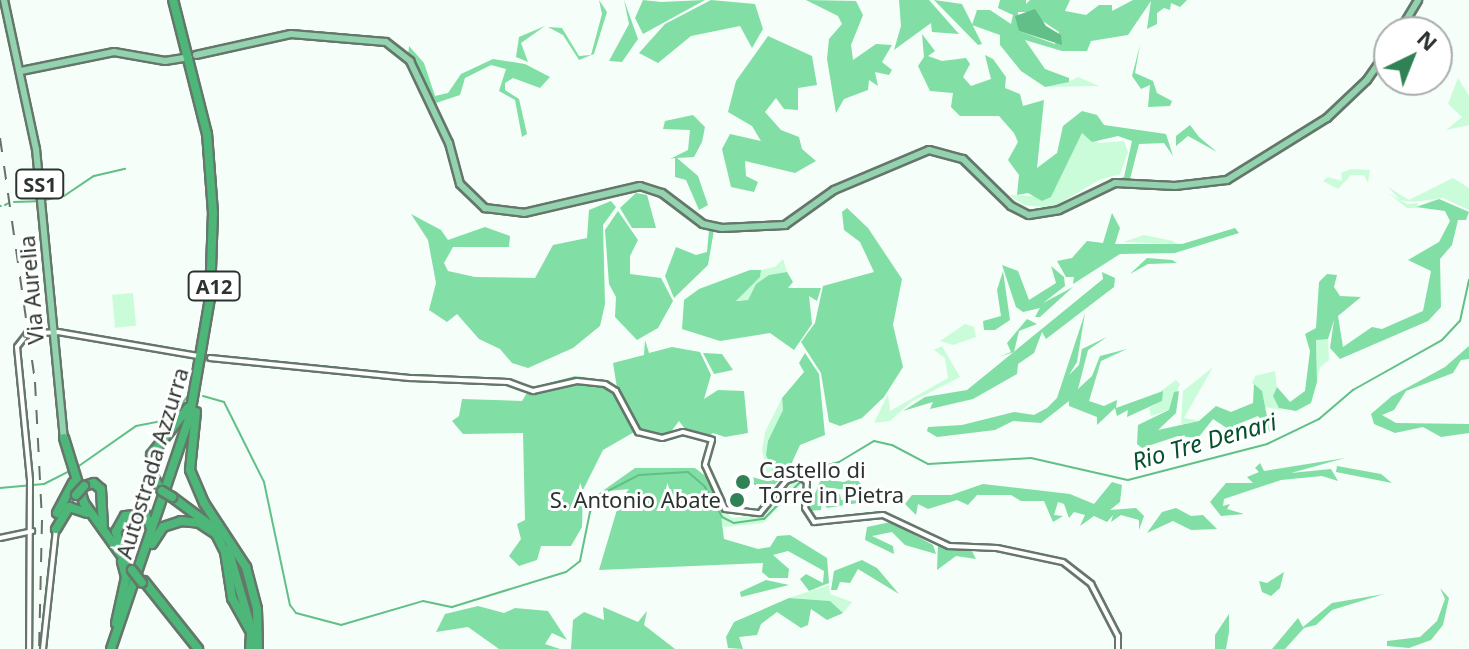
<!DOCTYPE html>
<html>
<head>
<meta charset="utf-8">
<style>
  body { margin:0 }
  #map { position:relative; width:1469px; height:649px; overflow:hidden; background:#f5fef8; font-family:"Noto Sans",sans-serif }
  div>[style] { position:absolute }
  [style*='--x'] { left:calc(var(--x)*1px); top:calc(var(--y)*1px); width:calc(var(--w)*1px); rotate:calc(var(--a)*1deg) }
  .green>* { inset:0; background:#cafcda; transform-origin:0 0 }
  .forest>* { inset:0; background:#81dea4 }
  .water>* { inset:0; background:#62bf87 }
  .stream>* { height:2px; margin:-1px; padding:0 1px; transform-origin:1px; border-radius:1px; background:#62bf87 }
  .roads { filter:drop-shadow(2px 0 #64776a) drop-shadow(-2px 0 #64776a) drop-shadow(0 2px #64776a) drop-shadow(0 -2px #64776a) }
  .minor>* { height:4px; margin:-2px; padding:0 2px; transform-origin:2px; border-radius:2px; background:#fff }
  .major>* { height:6px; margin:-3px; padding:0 3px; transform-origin:3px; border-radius:3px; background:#94d3af }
  .highway>* { height:8px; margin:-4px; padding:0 4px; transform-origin:4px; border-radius:4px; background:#4db679 }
  .rail>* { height:2px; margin-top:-1px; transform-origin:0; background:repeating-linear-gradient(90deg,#67706a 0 14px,transparent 0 28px) }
  .bridges { filter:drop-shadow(2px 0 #64776a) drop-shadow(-2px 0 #64776a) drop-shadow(0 2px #64776a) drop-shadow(0 -2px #64776a) }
  .minor-bridge>* { height:4px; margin:-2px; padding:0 2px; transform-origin:2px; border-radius:2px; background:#fff }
  .highway-bridge>* { height:8px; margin:-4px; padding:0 4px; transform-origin:4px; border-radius:4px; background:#4db679 }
  .dots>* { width:22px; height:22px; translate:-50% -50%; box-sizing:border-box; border:4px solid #fff; border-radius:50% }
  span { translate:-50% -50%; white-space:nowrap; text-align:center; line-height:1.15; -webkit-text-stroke:6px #fff; paint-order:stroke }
  .shield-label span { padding:2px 6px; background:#fff; border:2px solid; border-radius:6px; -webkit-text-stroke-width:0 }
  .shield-label { font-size:20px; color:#2b332e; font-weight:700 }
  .street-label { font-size:22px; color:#2b332e }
  .poi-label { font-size:22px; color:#2b332e }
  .left { translate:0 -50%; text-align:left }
  .right { translate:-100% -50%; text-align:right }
  .water-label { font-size:24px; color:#05512d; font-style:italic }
  .north { position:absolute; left:1373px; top:16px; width:80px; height:80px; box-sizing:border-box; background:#fff; border:2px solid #aaadab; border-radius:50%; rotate:43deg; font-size:22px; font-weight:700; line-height:32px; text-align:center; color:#2b332e }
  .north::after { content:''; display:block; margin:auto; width:28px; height:36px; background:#308254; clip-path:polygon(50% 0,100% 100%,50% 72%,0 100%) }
</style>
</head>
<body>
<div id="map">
  <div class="green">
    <i style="clip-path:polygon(1078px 77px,1099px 86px,1045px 87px,1068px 82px)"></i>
    <i style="clip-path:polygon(1458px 78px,1469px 96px,1469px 125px,1446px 130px,1462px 117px,1448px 104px)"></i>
    <i style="clip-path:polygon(1082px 133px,1099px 143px,1124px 141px,1128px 152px,1120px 174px,1099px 180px,1052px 208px,1024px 205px,1008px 195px,1051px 197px)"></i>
    <i style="clip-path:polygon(1351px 169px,1370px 170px,1368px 183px,1364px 175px,1351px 175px,1338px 189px,1323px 181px,1328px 177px,1342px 181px,1341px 173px)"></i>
    <i style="clip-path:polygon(1453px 178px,1469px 188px,1469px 210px,1443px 198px,1413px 202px,1400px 200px,1407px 204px,1418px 203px,1417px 208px,1407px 208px,1388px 193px,1400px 200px,1388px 187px,1409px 200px)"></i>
    <i style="clip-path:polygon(1144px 235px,1173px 241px,1177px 244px,1123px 242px)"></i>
    <i style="clip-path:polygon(783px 259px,787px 272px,756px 284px,748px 300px,736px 300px,761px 270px,775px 267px)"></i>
    <i style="left:133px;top:293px;width:33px;height:21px;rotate:85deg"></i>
    <i style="clip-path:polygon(965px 324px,974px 327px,976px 337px,953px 345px,940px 341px)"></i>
    <i style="clip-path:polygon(1323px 337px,1328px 339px,1329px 360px,1320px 367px,1317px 382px,1316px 340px)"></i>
    <i style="clip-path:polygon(942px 346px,960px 377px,911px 402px,890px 421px,874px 423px,888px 394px,890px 411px,948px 378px,945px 358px,934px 350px)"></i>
    <i style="clip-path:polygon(1213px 367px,1184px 418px,1200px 421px,1181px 424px,1183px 391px)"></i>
    <i style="clip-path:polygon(1275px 371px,1279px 408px,1282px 410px,1265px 407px,1262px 391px,1252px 383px,1255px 376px)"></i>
    <i style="clip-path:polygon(1176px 380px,1180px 384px,1169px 410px,1151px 416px,1149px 408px,1162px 401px,1161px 391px)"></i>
    <i style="clip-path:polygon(782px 398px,783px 410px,766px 455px,773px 470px,767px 473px,762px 450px,765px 432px)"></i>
    <i style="clip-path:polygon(798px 478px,804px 482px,763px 523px,724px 527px,721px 522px,720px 507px,732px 518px,757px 515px)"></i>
    <i style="clip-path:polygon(829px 585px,830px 594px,852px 602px,843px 613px,830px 601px,789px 598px)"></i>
  </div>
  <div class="forest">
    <i style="clip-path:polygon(599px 0,607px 12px,594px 54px,579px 60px,563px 35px,548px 27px,562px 28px,579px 56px,591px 55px,602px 14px)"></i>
    <i style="clip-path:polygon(624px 0,638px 39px,622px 62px,609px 61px,629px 24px)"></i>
    <i style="clip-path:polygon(643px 0,661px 2px,705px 0,643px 34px,635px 18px)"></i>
    <i style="clip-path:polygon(711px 0,755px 4px,763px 29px,752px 48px,740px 26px,691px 36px,658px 63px,639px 53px,665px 24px)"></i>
    <i style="clip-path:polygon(806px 0,856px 1px,863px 15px,851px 45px,853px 60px,876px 44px,892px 45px,882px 62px,892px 70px,889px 75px,875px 72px,878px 86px,869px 80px,868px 90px,844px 99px,836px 113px,827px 59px,829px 39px,842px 24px,838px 16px)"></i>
    <i style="clip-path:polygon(899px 0,929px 0,959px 34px,932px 32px,931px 23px,894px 50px,901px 26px)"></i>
    <i style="clip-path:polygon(934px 0,962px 4px,982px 44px,978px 45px)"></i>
    <i style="clip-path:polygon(evenodd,1000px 0,1026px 0,1026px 4px,1030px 0,1070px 0,1065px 11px,1086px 15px,1099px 5px,1112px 5px,1112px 11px,1133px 0,1187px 0,1180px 7px,1171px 3px,1170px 10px,1164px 8px,1157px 13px,1157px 24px,1147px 29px,1151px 1px,1128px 35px,1091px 41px,1087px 51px,1062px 51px,1025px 40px,1045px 69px,1069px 78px,1069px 82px,1045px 87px,1021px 71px,1000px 45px,1000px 35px,972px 25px,977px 10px,990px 10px,1011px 24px,1013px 15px,998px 8px,1000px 0,1018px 12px,1029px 12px,1059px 32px,1055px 44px,1019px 31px,1018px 12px)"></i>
    <i style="clip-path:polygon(545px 26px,521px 43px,528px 62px,516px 57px,519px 37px)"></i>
    <i style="clip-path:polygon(922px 34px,935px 51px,928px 56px,942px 61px,966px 58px,970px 64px,963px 77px,971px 86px,991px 79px,985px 55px,993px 59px,1006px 77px,1005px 88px,1020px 94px,1023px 106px,1044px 100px,1037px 168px,1057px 153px,1063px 126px,1082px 111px,1097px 115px,1104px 125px,1166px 134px,1173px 156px,1164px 143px,1139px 144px,1130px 179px,1110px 182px,1124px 177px,1132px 141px,1118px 136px,1092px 142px,1082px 133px,1051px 197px,1042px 201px,1028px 193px,1017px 195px,1019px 175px,1008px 160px,1018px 142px,1014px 133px,999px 116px,960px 116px,951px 107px,953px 93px,930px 91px,918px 66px,924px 57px)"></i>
    <i style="clip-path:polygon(768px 36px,812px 56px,817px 85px,798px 88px,798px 110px,784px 109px,776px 98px,765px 112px,781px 130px,799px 137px,802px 149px,816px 161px,795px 173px,745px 161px,746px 176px,758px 182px,754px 192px,731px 187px,722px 149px,730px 134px,761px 141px,752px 126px,728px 112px,736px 81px)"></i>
    <i style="clip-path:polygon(1140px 45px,1135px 73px,1153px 81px,1157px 93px,1172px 101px,1170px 106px,1148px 107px,1150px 85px,1141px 89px,1132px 76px)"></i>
    <i style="clip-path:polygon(409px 46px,424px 63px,435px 96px,448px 93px,461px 74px,493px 59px,525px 64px,550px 77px,540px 88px,513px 78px,505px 83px,505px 90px,519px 99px,527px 134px,522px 137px,515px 100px,499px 91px,506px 69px,491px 65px,465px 78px,460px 95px,436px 103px,452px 148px,408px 56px)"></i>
    <i style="clip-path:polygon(693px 115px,705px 127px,702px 142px,694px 157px,677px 158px,698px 176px,708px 205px,699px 210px,686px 180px,675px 177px,675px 158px,670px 159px,688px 150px,690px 130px,663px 129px,665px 121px)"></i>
    <i style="clip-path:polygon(1190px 125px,1199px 137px,1217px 152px,1188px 136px,1176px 146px,1176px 136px)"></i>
    <i style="clip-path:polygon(636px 193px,647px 195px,656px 228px,632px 228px,620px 208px)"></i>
    <i style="clip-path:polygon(1439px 199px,1469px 212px,1466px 220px,1458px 220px,1452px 245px,1440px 259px,1441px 307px,1428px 321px,1340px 359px,1330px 348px,1334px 320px,1328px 339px,1316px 340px,1317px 382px,1311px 403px,1296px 411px,1279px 408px,1273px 396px,1277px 387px,1290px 402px,1305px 391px,1310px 351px,1305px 334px,1316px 328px,1319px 282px,1327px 274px,1337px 275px,1334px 287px,1340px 296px,1361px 297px,1338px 316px,1343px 347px,1372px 327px,1382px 329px,1423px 311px,1431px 271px,1408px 260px,1439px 242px,1450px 221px,1445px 211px,1416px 207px)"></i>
    <i style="clip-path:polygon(611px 201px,616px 207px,603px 225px,605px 304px,600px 326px,573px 348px,528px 368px,512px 363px,500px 349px,479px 339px,457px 314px,447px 322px,429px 310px,436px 283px,428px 240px,411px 214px,441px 230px,448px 240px,485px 227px,510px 236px,509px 247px,453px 247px,444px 263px,448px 271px,475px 277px,535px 278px,553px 245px,587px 238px,589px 210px)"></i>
    <i style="clip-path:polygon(847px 208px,868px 228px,902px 279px,893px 325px,903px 367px,884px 397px,862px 418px,840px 426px,829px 422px,821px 373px,801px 342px,815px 323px,823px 286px,874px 272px,860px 242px,844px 230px,842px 212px)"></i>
    <i style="clip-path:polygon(618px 211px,638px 240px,630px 256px,630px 274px,661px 278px,673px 301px,658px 328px,637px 340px,615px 317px,616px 297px,609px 284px,605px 230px)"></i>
    <i style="clip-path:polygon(1112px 213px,1120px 228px,1115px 244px,1182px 244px,1235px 228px,1239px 233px,1175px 253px,1120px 254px,1073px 284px,1074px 277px,1066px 277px,1057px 261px,1072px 258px,1087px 241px,1103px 243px)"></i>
    <i style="clip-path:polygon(709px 230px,714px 230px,708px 265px,674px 298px,665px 276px,676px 247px,696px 255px,707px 252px)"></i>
    <i style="clip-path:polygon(1147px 258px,1172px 260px,1177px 263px,1148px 264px,1130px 274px)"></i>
    <i style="clip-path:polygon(1002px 265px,1018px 271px,1029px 300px,1056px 283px,1051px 266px,1064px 277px,1065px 286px,1043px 303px,1073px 287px,1040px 317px,1035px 317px,1040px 308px,1023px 312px,1016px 307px)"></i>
    <i style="clip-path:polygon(750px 270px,761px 270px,760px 277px,736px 301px,748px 300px,756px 284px,769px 275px,787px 272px,793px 282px,788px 288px,821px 288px,817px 301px,809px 296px,812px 324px,794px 350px,770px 333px,720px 341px,682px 329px,684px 300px,699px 289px)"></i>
    <i style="clip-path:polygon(1003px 271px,1010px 320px,995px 330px,984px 330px,983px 321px,1001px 316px,997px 290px)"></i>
    <i style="clip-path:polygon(1102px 272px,1115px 278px,1114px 287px,1046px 339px,1042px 332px,1034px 353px,1018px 364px,1017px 374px,973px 399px,930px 409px,933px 402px,903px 411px,925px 397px,967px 390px,1103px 279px)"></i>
    <i style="clip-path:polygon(1085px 313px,1077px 362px,1069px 375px,1079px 365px,1082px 349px,1107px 337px,1088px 350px,1078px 389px,1092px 376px,1100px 356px,1127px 349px,1101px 361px,1089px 401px,1104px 406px,1117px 400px,1116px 408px,1163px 391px,1162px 401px,1127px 417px,1128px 410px,1117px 416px,1115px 408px,1097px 425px,1097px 417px,1069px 406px,1069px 401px,1041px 423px,1013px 421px,995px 430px,937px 437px,927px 431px,928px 427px,962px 425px,1014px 412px,1034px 415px,1047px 408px,1057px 398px)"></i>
    <i style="clip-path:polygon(1027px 319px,1037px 324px,1019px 331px,1014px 352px,999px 357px,1011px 352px,1007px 343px)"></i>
    <i style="clip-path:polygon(645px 340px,649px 353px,672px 347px,700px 352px,711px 375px,704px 399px,718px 390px,744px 391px,748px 433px,725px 437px,713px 433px,707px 438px,688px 433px,679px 421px,667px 437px,636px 430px,617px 388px,613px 363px,644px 355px)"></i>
    <i style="clip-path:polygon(1469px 346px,1469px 359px,1461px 360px,1453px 373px,1406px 391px,1394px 410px,1382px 415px,1396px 423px,1469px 424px,1469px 433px,1441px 437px,1423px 427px,1395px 433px,1374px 424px,1371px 414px,1392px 396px,1445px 367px)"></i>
    <i style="clip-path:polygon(703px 353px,722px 354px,733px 370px,714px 374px)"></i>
    <i style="clip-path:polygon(805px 353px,819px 374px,825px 435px,800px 445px,788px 471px,773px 486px,754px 485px,752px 477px,763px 480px,773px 471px,766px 455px,768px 441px,783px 410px,782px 398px,804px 372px,799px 363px)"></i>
    <i style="clip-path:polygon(575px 376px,605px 380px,636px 431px,603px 450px,583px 490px,582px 527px,571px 546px,541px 546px,537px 560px,519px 566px,509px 556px,521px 539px,517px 524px,525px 520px,523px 433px,463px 434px,452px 421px,459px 416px,462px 399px,522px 401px,530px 388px)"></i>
    <i style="clip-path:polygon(1254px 384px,1262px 391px,1270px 432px,1258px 416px,1233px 426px,1236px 434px,1213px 419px,1198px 438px,1178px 436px,1142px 448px,1137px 444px,1138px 425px,1169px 410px,1174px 392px,1179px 391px,1176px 413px,1158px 430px,1199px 421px,1216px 406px,1231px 412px,1253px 403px)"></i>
    <i style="clip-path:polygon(1345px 458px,1291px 473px,1331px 469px,1338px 481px,1322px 476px,1281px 480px,1224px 499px,1223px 506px,1230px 504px,1227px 509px,1244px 514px,1221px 516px,1210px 502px,1226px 483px,1253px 483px,1247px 477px,1259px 472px,1255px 468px,1260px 463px,1264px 471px)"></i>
    <i style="clip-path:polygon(1337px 466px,1381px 474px,1392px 483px,1336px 472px)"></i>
    <i style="clip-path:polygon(635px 468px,695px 468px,708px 478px,720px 507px,724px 539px,758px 549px,770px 547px,777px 536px,790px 535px,827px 558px,829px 583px,809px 591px,800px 579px,806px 574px,823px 583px,824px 571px,788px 551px,773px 555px,789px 569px,788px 578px,769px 578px,762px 572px,763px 563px,599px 570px,619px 503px,629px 489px,608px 491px,598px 504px,593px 504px,594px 497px)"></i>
    <i style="clip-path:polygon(856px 477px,870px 498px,854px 483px,855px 491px,823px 487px,821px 510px,808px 511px,821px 479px,844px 482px)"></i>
    <i style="clip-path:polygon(1112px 482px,1122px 485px,1120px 502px,1110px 510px,1136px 508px,1144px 516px,1139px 530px,1139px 520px,1121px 515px,1111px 522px,1113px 515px,1107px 522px,1094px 516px,1080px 526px,1085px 515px,1074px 512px,1069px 518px,1064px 504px,1058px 502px,1054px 515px,1063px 516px,1053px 522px,1044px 501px,1021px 501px,1011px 495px,977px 495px,968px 505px,957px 500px,928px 509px,918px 504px,916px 515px,905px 504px,912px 495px,951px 495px,983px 484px,1070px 494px,1094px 504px)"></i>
    <i style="clip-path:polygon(840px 494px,841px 500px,870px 501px,827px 508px,824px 504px)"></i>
    <i style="clip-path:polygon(1176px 508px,1191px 516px,1203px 515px,1217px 529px,1191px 530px,1173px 521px,1147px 533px,1162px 512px)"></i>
    <i style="clip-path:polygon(891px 522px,933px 545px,936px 554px,905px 545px,892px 532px,872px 536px,893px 546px,894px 554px,865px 540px,867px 527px)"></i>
    <i style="clip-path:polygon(938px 544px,971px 549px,976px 559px,956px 556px,937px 570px)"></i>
    <i style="clip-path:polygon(862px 560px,877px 568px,899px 594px,858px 569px,850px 583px,840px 582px,837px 590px,831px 590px,834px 571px)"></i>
    <i style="clip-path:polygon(1284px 572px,1280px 588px,1271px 596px,1262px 592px,1259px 581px,1267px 583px)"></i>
    <i style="clip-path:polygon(766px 580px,789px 585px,741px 597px,740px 592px)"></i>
    <i style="clip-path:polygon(1440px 588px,1449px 598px,1443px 625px,1431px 640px,1409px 648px,1387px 646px,1387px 641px,1420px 637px,1437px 621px,1445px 599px)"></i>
    <i style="clip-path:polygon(1384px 594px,1332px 610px,1316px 625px,1304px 628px,1285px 649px,1272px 649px,1298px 618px,1303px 627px,1332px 603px)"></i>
    <i style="clip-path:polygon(789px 598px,830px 601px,843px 613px,827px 620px,811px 609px,808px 625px,801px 628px,777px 612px,761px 624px,757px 635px,739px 637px,743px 649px,728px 648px,726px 637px,734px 622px)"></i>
    <i style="clip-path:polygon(478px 606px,504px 613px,515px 608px,548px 611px,567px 640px,552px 633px,545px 644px,560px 649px,499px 649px,468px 627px,436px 632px,445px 614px)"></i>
    <i style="clip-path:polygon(603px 607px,638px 622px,647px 611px,644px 625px,675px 649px,571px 649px,573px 620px,584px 612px,604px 620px)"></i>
    <i style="clip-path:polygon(1229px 614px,1229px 632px,1226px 649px,1215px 649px,1215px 635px)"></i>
  </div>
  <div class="water">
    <i style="clip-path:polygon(1035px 9px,1046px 26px,1061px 35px,1062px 45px,1019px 31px,1015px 16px)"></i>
  </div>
  <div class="stream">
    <i style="--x:45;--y:200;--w:19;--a:-12"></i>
    <i style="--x:64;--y:196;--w:36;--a:-34"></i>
    <i style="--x:94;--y:176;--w:32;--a:-13"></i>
    <i style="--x:14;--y:202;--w:23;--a:-2"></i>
    <i style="--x:5;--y:205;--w:4;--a:-27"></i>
    <i style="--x:0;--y:206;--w:1;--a:0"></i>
    <i style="--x:203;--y:396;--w:22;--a:16"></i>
    <i style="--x:224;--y:402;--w:89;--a:63.4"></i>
    <i style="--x:264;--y:482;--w:126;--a:78.1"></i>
    <i style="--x:290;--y:605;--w:10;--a:53"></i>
    <i style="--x:296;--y:613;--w:47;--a:14.9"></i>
    <i style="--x:341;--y:625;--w:85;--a:-16.3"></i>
    <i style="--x:423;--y:601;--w:30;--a:12"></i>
    <i style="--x:452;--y:607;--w:119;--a:-17.1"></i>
    <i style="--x:566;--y:572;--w:18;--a:-38"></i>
    <i style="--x:580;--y:561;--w:50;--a:-78.5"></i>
    <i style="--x:590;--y:512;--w:20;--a:-60"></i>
    <i style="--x:600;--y:495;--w:44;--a:-27.1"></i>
    <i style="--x:639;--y:475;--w:49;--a:-3.5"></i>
    <i style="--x:688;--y:472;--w:23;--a:41"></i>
    <i style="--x:705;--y:487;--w:34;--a:60"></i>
    <i style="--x:722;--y:517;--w:13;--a:27"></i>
    <i style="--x:734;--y:523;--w:30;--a:-8"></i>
    <i style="--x:764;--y:519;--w:70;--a:-45.6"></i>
    <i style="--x:813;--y:469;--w:27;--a:-15"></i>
    <i style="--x:839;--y:462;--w:41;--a:-31"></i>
    <i style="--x:874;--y:441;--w:18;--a:13"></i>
    <i style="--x:892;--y:445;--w:41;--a:27.8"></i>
    <i style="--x:928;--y:464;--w:103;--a:-3.3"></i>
    <i style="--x:1031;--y:458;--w:99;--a:12.8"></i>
    <i style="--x:1128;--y:480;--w:144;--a:-14.5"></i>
    <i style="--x:1267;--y:444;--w:58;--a:-25.7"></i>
    <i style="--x:1319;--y:419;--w:45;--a:-40.5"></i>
    <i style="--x:1353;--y:390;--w:102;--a:-29.3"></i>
    <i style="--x:1442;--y:340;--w:26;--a:-47"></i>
    <i style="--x:1460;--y:321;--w:42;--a:-77.6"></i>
    <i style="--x:76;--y:468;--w:73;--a:-35"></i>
    <i style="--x:136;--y:426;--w:36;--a:-11"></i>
    <i style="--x:171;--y:419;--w:31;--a:-54"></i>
    <i style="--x:0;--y:488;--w:44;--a:-5.2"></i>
    <i style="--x:44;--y:484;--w:29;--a:-27"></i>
  </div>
  <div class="roads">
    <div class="minor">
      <i style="--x:34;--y:333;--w:24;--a:-2"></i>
      <i style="--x:58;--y:332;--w:142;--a:9.7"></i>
      <i style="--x:27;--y:334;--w:16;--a:128"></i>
      <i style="--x:17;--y:347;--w:134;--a:84.4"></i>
      <i style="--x:30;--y:480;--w:169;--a:90.3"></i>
      <i style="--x:210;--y:358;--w:203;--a:5.7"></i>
      <i style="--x:412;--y:378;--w:96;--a:2.4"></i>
      <i style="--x:508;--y:382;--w:27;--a:20"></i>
      <i style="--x:533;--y:391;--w:45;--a:-12.8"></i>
      <i style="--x:577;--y:381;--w:28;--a:6"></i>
      <i style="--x:605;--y:384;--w:13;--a:32"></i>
      <i style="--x:616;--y:391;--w:47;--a:61.8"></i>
      <i style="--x:638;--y:432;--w:25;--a:14"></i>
      <i style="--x:662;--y:438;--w:22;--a:-16"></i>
      <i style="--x:683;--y:432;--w:30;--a:15"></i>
      <i style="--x:712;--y:440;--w:26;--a:106"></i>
      <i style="--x:705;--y:465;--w:48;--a:65.6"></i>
      <i style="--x:725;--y:509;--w:35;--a:7"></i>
      <i style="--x:760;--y:513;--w:41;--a:-50.9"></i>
      <i style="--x:786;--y:481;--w:14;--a:-21"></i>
      <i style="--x:799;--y:476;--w:10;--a:37"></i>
      <i style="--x:807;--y:482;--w:26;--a:94"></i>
      <i style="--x:805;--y:508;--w:17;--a:57"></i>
      <i style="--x:814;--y:522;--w:69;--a:-5.8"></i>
      <i style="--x:883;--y:515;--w:73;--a:25.2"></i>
      <i style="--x:949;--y:546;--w:48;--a:2.4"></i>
      <i style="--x:997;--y:548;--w:67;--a:12"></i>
      <i style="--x:1063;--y:562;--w:36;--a:38"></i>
      <i style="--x:1091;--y:584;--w:59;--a:62.6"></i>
      <i style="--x:1118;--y:636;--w:13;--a:90"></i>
      <i style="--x:0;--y:538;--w:33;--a:-12"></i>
      <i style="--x:43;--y:649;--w:121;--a:-83.8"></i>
    </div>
    <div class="major">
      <i style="--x:4;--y:0;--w:152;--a:77.9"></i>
      <i style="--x:36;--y:149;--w:290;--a:84.5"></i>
      <i style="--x:1399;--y:32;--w:37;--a:-59"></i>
      <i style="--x:196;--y:55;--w:97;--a:-12.5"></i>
      <i style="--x:291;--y:34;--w:95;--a:4.8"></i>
      <i style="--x:386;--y:42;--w:31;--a:38"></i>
      <i style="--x:410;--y:61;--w:91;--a:64.6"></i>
      <i style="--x:449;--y:143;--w:42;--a:75"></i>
      <i style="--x:460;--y:184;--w:35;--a:44"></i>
      <i style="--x:485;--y:208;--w:39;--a:7"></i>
      <i style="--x:524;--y:213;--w:119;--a:-13.1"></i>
      <i style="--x:640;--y:186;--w:23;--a:18"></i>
      <i style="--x:662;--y:193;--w:51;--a:37.1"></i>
      <i style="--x:703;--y:224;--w:19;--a:12"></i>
      <i style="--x:722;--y:228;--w:63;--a:-2.7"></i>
      <i style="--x:785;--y:225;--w:60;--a:-35.5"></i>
      <i style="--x:834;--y:190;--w:103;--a:-22.8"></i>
      <i style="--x:929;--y:150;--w:35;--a:15"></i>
      <i style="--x:963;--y:159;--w:67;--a:44.4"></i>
      <i style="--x:1011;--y:206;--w:20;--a:27"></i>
      <i style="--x:1029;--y:215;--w:30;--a:-9"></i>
      <i style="--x:1059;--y:210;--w:62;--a:-25.7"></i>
      <i style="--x:1115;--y:183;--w:60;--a:2.9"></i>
      <i style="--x:1175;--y:186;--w:52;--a:-6.6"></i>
      <i style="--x:1227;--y:180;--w:118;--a:-31.8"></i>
      <i style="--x:1327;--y:118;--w:55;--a:-43.5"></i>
      <i style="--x:1367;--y:80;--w:38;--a:-55"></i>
      <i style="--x:21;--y:71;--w:95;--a:-11.5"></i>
      <i style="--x:114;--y:52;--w:52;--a:10"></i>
      <i style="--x:165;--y:61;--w:24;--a:-9"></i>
    </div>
    <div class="highway">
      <i style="--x:196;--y:412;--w:58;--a:95.9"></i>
      <i style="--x:190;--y:470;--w:36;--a:67"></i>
      <i style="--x:204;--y:503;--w:77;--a:56.7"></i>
      <i style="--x:246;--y:567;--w:43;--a:75.3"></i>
      <i style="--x:257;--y:609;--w:40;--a:88.6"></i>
      <i style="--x:64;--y:438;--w:68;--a:72.9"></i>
      <i style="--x:84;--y:503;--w:82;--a:54.4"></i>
      <i style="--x:84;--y:486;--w:10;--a:-17"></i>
      <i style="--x:94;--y:483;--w:9;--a:41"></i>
      <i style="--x:101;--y:489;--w:37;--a:87"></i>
      <i style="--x:162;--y:491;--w:19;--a:-122"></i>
      <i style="--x:152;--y:475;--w:20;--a:-93"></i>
      <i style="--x:151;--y:455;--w:60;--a:-51.8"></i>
      <i style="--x:172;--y:497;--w:52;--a:36.4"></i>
      <i style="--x:57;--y:513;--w:34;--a:-62"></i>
      <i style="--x:56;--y:529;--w:26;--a:-59"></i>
      <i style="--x:69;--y:507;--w:19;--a:18"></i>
      <i style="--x:152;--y:544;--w:20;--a:-57"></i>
      <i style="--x:163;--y:527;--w:19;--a:-18"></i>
      <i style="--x:181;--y:521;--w:18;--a:6"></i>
      <i style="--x:199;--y:523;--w:20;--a:33"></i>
      <i style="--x:216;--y:534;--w:20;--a:63"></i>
      <i style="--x:225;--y:552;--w:47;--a:81.3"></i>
      <i style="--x:232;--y:598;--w:39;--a:61"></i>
      <i style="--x:251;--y:632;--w:17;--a:93"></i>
      <i style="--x:121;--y:549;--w:18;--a:-106"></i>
      <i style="--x:116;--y:532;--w:18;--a:-61"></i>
      <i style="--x:125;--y:516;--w:20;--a:-6"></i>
      <i style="--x:145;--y:514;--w:15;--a:67"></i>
      <i style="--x:228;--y:549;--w:82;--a:73.8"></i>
      <i style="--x:144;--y:581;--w:87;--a:51.5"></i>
      <i style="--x:116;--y:623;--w:47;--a:-77.7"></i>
      <i style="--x:126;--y:577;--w:16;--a:-105"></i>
      <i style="--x:111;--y:649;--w:247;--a:-71.3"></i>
      <i style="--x:190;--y:415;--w:119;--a:-80.3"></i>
      <i style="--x:210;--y:298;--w:85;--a:-88"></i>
      <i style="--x:213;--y:213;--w:79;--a:-94.3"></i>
      <i style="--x:207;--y:134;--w:138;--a:-104.2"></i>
    </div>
  </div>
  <div class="rail">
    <i style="--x:0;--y:138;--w:246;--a:81.8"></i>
    <i style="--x:35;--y:382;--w:138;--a:87.1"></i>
    <i style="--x:42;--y:520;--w:129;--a:91.3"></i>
  </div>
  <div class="bridges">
    <div class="minor-bridge">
      <i style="--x:27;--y:334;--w:7;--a:-8"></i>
    </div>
    <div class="highway-bridge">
      <i style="--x:162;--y:491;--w:12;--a:31"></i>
      <i style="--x:76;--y:495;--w:12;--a:-48"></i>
      <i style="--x:132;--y:570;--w:16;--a:52"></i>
    </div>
  </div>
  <div class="dots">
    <i style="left:743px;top:482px;background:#308254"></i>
    <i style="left:737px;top:500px;background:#308254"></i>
  </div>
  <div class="shield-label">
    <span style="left:40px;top:184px">SS1</span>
    <span style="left:214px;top:286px">A12</span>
  </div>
  <div class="street-label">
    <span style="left:31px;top:290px;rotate:-95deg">Via Aurelia</span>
    <span style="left:152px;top:463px;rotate:-73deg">Autostrada Azzurra</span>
  </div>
  <div class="poi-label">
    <span class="left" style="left:759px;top:482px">Castello di<br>Torre in Pietra</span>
    <span class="right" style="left:721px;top:500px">S. Antonio Abate</span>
  </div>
  <div class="water-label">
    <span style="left:1204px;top:441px;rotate:-16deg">Rio Tre Denari</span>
  </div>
  <div class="north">N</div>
</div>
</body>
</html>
